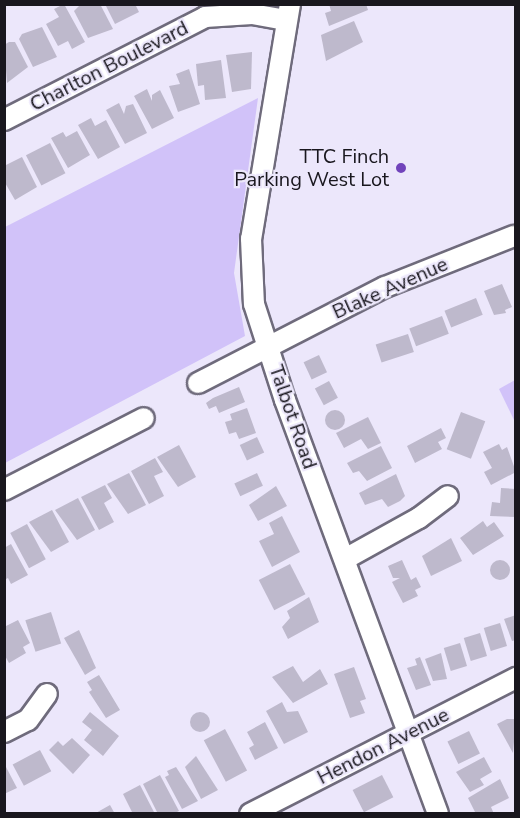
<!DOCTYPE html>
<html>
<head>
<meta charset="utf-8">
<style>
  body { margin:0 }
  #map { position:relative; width:520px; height:818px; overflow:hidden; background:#ece7fb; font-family:"Nunito Sans",sans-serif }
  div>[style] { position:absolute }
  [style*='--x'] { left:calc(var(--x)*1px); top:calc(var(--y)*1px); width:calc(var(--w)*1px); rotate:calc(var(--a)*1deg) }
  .green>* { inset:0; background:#d1c2f9 }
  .building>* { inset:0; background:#beb9cc; transform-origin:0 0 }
  .round { border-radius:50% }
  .roads { filter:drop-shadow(2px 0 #6f6b7c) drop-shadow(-2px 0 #6f6b7c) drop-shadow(0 2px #6f6b7c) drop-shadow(0 -2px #6f6b7c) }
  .minor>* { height:20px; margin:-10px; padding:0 10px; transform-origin:10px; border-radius:10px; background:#fff }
  .dots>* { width:16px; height:16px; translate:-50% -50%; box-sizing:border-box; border:3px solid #ece7fb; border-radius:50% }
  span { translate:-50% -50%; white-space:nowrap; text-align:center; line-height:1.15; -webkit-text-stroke:4.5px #ece7fb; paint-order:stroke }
  .street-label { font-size:20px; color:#19171e }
  .poi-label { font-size:20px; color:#19171e }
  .right { translate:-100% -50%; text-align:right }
  .frame { position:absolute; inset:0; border:6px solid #19171e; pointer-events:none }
</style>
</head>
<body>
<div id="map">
  <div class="green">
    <i style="clip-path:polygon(258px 98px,234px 273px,245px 336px,5px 463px,5px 227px)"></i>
    <i style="clip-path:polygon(515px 380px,515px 422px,499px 389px)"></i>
  </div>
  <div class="building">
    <i style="clip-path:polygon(64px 4px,85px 42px,72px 49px,68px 41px,58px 46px,46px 24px,59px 17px,54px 9px)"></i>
    <i style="clip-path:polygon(100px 4px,113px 29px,88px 38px,74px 11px,81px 4px)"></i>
    <i style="clip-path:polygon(105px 4px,135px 4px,139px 12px,115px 24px)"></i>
    <i style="clip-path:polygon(329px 4px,366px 4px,368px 10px,329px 26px,325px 13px,331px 11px)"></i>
    <i style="clip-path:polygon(354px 21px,363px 42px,326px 61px,321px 35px)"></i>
    <i style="clip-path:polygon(42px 27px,57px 57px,33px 67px,19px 39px,22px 34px)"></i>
    <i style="clip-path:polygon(9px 42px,15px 42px,28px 67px,7px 83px,4px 45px)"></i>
    <i style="clip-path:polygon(252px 52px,251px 89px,232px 92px,226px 55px)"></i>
    <i style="clip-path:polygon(221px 60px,226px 98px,205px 100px,204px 85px,198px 86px,196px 64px)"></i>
    <i style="clip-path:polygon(189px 69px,200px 104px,178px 112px,169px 86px,180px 84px,176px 74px)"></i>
    <i style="clip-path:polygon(147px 89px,152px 101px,152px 95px,160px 90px,174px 118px,152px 129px,134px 96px)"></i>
    <i style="clip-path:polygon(119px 103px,124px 114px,126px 106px,133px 104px,147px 133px,125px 144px,106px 110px)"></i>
    <i style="clip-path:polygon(91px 118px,95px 126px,106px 120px,120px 147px,98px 159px,78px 125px)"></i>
    <i style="clip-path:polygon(77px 131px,90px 155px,68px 168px,51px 138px,63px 132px,66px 137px)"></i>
    <i style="left:50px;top:143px;width:34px;height:27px;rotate:63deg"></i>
    <i style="clip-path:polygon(22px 157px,37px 187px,15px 200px,4px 181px,4px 166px)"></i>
    <i style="clip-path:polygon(502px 284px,512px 307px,505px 310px,506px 313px,494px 315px,484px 291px)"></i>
    <i style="left:476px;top:298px;width:18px;height:34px;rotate:68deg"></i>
    <i style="left:442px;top:316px;width:19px;height:35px;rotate:69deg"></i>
    <i style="left:408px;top:334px;width:19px;height:34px;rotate:72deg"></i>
    <i style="left:319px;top:355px;width:19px;height:17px;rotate:65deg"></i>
    <i style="left:329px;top:381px;width:19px;height:16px;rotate:62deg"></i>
    <i style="clip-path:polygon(239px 387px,245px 402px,219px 413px,216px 406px,209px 409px,206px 403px,213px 398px)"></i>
    <i style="clip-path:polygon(247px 408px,256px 433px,239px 439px,236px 432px,229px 434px,225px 422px,232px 420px,230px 414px)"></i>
    <i class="round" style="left:325px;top:410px;width:20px;height:20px"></i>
    <i style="left:461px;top:412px;width:26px;height:40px;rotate:21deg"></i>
    <i style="clip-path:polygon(368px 417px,381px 443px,368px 449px,361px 439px,344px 448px,336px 433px)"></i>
    <i style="clip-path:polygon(441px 428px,446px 438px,438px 442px,442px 449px,415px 463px,407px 446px)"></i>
    <i style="left:257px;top:437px;width:17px;height:19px;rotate:65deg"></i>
    <i style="clip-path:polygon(499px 444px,502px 450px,507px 447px,516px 472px,491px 485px,484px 472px,492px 468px,483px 452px)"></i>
    <i style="clip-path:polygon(179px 445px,196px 477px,178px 487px,157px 457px)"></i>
    <i style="clip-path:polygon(381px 446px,392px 468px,367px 481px,359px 471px,353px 473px,347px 463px)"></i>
    <i style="clip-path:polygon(155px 458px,163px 472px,154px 476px,164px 496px,149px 504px,131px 471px)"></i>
    <i style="clip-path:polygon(129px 473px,146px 505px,128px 514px,107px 484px)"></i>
    <i style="left:257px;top:473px;width:14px;height:25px;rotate:65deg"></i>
    <i style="clip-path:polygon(396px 474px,405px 496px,400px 501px,388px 507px,382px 499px,365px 505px,359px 493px)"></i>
    <i style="clip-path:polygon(105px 485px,112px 498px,104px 503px,114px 522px,99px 530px,81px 497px)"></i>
    <i style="clip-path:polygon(276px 486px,287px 506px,258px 521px,249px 505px)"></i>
    <i style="clip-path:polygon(501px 488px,516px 489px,516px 517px,490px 516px,492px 502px,500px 503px)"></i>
    <i style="clip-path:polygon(78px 498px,95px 530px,77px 540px,55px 510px)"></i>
    <i style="clip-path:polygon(52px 510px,69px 542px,51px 552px,29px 522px)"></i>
    <i style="clip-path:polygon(282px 516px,300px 552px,272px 567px,259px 541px,274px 534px,269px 523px)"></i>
    <i style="clip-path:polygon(483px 521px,487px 527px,494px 522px,504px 536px,473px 555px,460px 538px)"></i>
    <i style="left:27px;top:524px;width:40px;height:19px;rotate:62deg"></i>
    <i style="clip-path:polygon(451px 538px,462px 561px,431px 576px,422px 556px)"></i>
    <i style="clip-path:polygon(11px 544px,28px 575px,11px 584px,8px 578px,4px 580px,4px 548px)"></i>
    <i style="clip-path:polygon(402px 560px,411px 580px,416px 577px,421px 587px,415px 590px,418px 596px,403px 603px,392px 582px,400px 578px,393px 578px,388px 566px)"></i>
    <i class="round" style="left:490px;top:560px;width:20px;height:20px"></i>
    <i style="left:290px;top:564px;width:34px;height:35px;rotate:63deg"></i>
    <i style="clip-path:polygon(309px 597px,319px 622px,288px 639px,282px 627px,290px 618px,287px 611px)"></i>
    <i style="left:51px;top:612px;width:33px;height:27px;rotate:72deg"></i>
    <i style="clip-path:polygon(516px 615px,516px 640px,512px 641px,504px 619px)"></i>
    <i style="clip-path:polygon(18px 620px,30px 643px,23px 647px,26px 653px,9px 663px,4px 654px,4px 627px)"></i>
    <i style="left:500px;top:623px;width:24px;height:17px;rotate:73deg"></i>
    <i style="clip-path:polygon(79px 630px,96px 668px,85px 675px,64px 638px)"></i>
    <i style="left:480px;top:633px;width:24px;height:17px;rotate:73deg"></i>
    <i style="left:460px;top:643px;width:24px;height:17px;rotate:73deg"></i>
    <i style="clip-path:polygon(441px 653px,447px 679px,433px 681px,425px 659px)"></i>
    <i style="clip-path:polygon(420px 657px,431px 685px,416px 690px,407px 668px,417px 665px,415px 659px)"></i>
    <i style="clip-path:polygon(293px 666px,303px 682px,320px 669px,328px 684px,293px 703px,272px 677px)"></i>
    <i style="clip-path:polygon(354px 667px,366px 699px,360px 701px,365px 713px,350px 718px,334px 674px)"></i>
    <i style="clip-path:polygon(99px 675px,120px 710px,106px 718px,89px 692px,92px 690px,87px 682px)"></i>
    <i style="clip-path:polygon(282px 702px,287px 712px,298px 711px,308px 732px,284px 744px,266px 711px)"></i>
    <i class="round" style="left:190px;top:712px;width:20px;height:20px"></i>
    <i style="clip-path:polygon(90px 712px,119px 736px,103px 756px,84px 740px,92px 730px,82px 722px)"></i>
    <i style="clip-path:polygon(507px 719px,516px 719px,513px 753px,497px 724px)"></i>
    <i style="clip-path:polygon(265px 722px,278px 748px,255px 760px,249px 748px,254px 745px,247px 732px)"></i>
    <i style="left:225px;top:729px;width:47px;height:24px;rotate:62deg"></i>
    <i style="left:469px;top:731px;width:25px;height:24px;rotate:64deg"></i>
    <i style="clip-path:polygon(72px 738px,90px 755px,73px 774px,49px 750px,58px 741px,63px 746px)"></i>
    <i style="left:40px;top:750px;width:24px;height:31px;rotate:62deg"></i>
    <i style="clip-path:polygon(196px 756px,218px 790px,201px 799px,185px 767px)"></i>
    <i style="clip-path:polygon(484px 757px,492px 772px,480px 779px,484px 785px,470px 792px,456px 772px)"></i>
    <i style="clip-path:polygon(6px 767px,17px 788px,4px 794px,4px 768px)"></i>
    <i style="clip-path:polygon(176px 767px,198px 801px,182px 809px,165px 777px,169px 775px,167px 771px)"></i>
    <i style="clip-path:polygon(160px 775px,179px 811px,173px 814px,158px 814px,143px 784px)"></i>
    <i style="left:382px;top:775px;width:25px;height:33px;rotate:63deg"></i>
    <i style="clip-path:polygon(500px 779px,509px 798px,491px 807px,494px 814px,476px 814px,468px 798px)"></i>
    <i style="clip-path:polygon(140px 785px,155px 814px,133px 814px,123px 794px)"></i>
    <i style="clip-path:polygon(110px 805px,115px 814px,94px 814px)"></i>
  </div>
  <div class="roads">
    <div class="minor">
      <i style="--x:290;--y:4;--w:238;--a:99.4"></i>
      <i style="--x:251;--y:239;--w:65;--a:87.4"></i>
      <i style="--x:254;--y:304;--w:101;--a:72.1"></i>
      <i style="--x:285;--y:400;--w:441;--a:69.7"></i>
      <i style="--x:4;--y:120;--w:226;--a:-27.1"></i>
      <i style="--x:205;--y:17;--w:47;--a:-3.7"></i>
      <i style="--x:252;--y:14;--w:35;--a:10"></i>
      <i style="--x:198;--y:383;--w:210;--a:-27.2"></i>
      <i style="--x:385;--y:287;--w:139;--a:-21.6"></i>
      <i style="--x:4;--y:490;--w:157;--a:-27.2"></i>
      <i style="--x:345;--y:559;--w:85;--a:-29"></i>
      <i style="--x:419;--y:518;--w:36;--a:-37"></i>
      <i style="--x:4;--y:732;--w:27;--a:-27"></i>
      <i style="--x:28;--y:720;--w:32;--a:-54"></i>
      <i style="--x:250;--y:814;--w:299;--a:-27.1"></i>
    </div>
  </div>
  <div class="dots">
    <i style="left:401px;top:168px;background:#7143bb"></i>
  </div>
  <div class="street-label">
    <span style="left:109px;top:66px;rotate:-27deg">Charlton Boulevard</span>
    <span style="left:390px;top:288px;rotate:-24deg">Blake Avenue</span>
    <span style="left:293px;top:417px;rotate:71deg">Talbot Road</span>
    <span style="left:383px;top:746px;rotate:-27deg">Hendon Avenue</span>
  </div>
  <div class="poi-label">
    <span class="right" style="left:389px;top:168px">TTC Finch<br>Parking West Lot</span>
  </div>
  <div class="frame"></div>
</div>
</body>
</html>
